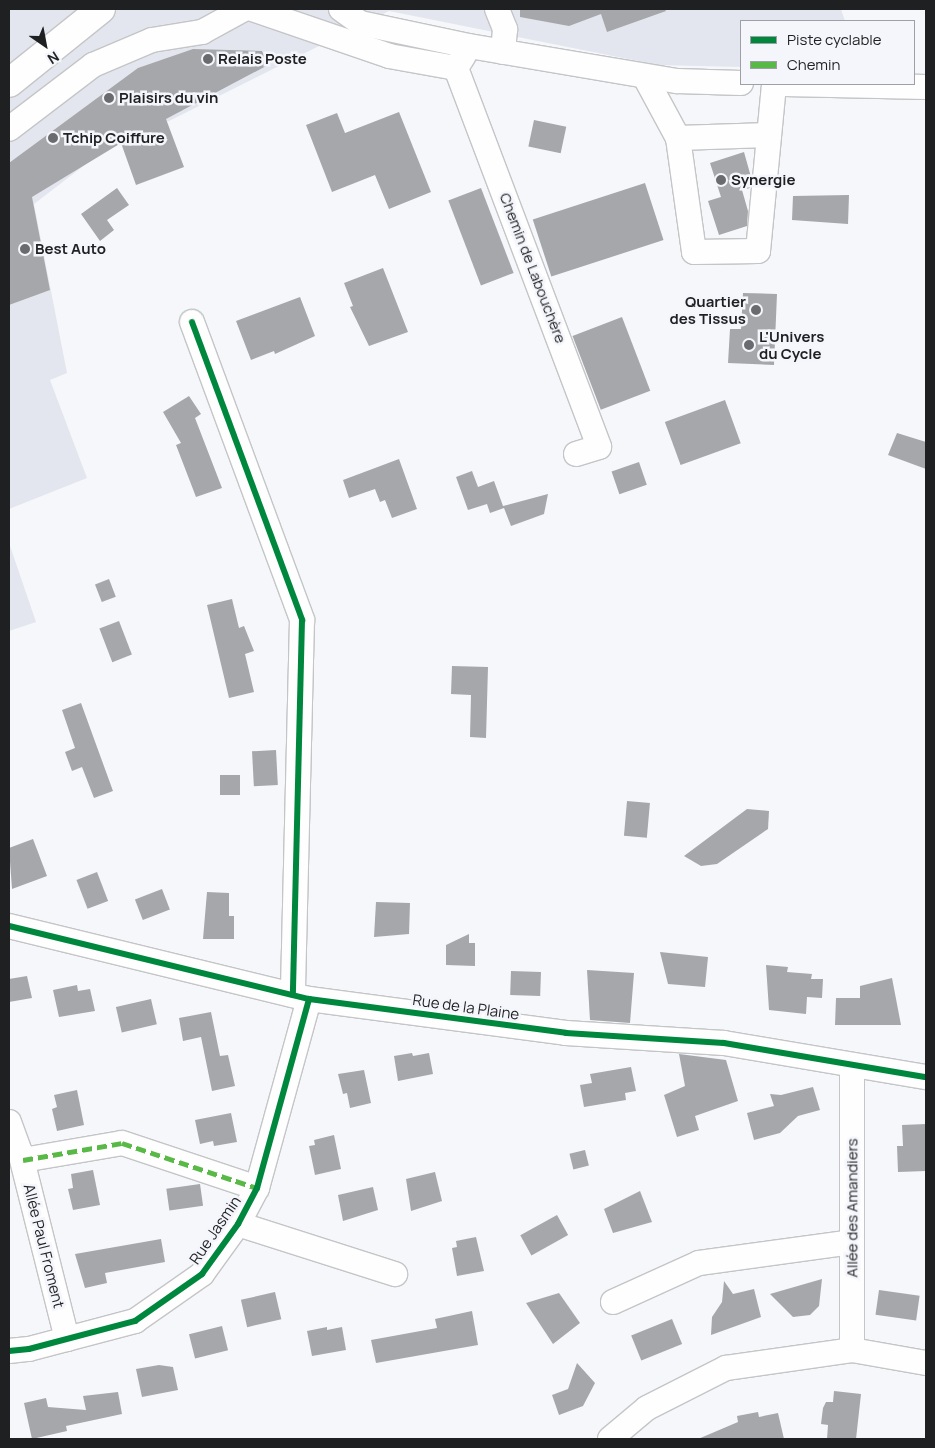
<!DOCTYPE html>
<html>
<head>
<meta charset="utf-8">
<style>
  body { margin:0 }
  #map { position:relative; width:935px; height:1448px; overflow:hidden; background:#f6f7fa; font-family:Manrope,sans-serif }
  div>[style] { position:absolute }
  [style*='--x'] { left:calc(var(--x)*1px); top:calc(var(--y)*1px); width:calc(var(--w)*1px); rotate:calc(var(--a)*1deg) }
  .built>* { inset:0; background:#e3e6ee }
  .building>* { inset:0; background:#a6a7aa; transform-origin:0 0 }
  .roads { filter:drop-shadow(1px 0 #c4c5c7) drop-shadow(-1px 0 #c4c5c7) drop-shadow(0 1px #c4c5c7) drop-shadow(0 -1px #c4c5c7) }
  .minor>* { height:24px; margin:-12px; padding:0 12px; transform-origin:12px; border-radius:12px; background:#fefefe }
  .major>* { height:28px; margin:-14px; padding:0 14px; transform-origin:14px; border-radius:14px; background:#fefefe }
  .quiet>* { height:5px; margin-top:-2.5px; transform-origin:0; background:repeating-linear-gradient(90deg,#58b947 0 10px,transparent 0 15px) }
  .cycleway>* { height:6px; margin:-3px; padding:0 3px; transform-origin:3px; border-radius:3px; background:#00873e }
  .dots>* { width:14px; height:14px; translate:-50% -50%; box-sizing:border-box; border:2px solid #f4f6fc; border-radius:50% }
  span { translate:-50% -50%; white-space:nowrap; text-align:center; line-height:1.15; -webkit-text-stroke:5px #f4f6fc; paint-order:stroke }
  .poi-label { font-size:15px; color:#1f2022; font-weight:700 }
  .left { translate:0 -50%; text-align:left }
  .right { translate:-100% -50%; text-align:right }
  .street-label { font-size:15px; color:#1f2022 }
  .frame { position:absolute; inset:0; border:10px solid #1f2022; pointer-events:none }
  .legend { position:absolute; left:740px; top:20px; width:175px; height:65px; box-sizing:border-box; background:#f4f6fc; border:1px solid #9fa0a5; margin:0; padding:6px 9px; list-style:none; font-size:15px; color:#1f2022 }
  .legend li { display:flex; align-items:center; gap:10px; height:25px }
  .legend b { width:25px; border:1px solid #9fa0a5 }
  .north { position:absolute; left:20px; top:20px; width:50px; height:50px; -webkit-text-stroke:4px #f4f6fc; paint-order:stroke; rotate:147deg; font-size:14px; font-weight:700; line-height:20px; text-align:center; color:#1f2022 }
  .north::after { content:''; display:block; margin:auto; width:18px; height:22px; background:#1f2022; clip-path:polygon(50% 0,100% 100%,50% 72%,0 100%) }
</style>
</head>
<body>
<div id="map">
  <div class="built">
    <i style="clip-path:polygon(9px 9px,841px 9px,845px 21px,741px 21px,741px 67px,658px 65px,389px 11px,169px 121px,116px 141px,34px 204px,67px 373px,50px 380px,87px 478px,9px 509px)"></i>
    <i style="clip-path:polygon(9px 543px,36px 622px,9px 631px)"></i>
  </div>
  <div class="building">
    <i style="clip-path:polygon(520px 9px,665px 9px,666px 11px,607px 32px,601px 14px,569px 26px,520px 17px)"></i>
    <i style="clip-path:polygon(193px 49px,262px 51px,268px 65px,166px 119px,184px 167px,136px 185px,121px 143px,32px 197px,50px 290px,9px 305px,9px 163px,138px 68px)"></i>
    <i style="clip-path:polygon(399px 112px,431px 192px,389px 209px,375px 175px,332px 192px,306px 125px,337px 113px,345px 133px)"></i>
    <i style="left:534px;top:120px;width:33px;height:27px;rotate:12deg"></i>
    <i style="clip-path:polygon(744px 152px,751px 177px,750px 188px,742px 190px,748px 211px,747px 226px,719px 235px,708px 201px,721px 197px,710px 163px)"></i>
    <i style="left:645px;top:183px;width:60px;height:118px;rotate:72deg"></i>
    <i style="clip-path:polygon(117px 188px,129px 205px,107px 220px,114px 230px,100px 241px,81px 214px)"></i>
    <i style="left:481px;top:188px;width:91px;height:35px;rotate:69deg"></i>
    <i style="clip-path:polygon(849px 195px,848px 224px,792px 220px,793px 196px)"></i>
    <i style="clip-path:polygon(383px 268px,408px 332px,369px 346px,350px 307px,353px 306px,344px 283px)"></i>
    <i style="clip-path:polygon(743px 293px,777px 294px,774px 365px,728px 363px,730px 329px,741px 329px)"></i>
    <i style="clip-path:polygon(300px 297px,315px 336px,275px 354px,274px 351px,251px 360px,236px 321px)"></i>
    <i style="left:622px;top:317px;width:79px;height:53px;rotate:69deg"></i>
    <i style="clip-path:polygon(189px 396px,201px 414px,195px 418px,222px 488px,196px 497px,176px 445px,181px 443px,163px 412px)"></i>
    <i style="left:725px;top:400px;width:46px;height:64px;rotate:70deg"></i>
    <i style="clip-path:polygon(897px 433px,926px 442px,926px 469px,888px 455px)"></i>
    <i style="clip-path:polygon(399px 459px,417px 509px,392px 518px,385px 500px,380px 502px,375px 489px,349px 498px,343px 480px)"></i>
    <i style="left:639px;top:462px;width:24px;height:29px;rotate:71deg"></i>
    <i style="clip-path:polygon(472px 471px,478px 487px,494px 481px,503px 506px,548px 494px,544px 514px,511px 526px,504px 508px,490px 513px,487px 504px,468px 510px,456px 477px)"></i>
    <i style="left:109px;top:579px;width:19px;height:15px;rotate:69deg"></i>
    <i style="clip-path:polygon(232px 599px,239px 628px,244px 626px,254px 651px,245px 654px,254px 692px,229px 698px,207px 605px)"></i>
    <i style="left:119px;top:621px;width:36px;height:21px;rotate:69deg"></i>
    <i style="clip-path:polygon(452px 666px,488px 667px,486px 738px,470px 737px,471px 695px,451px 694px)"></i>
    <i style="clip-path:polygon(81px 703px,113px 791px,94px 798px,82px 767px,72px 771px,65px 752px,75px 748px,62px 710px)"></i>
    <i style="left:276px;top:750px;width:35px;height:24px;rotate:87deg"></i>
    <i style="left:220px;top:775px;width:20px;height:20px"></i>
    <i style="left:627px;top:801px;width:23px;height:35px;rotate:5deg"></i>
    <i style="clip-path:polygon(747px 809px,769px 811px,768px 829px,717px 864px,701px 866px,684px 856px)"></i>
    <i style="clip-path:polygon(33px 839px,47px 876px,12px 889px,9px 848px)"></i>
    <i style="left:97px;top:872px;width:31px;height:22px;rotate:69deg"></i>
    <i style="left:162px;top:889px;width:22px;height:29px;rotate:69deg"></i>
    <i style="clip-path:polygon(207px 892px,229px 893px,229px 916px,234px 916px,234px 939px,203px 939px)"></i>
    <i style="clip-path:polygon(376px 902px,410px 903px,409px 934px,374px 937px)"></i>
    <i style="clip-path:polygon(469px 934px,469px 943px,475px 943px,475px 966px,446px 965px,446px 945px)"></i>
    <i style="clip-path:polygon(660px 952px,708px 957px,705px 987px,668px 984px)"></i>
    <i style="clip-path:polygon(766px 965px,788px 967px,787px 972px,812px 974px,811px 979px,823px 979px,822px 998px,807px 997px,806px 1014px,769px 1010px)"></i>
    <i style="clip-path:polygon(587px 970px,634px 973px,630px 1023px,590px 1020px)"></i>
    <i style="left:511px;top:971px;width:30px;height:24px;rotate:2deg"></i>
    <i style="clip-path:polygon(27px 976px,32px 998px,9px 1002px,9px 979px)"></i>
    <i style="clip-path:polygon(892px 978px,901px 1025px,835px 1025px,836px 998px,860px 998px,860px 986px)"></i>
    <i style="clip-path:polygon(77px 985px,78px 991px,90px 989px,95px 1011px,59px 1017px,53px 990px)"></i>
    <i style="left:151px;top:999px;width:26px;height:36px;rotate:77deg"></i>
    <i style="clip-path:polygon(211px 1012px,220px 1056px,228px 1055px,235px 1086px,212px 1091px,201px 1037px,183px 1041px,179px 1018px)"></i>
    <i style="clip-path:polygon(412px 1053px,413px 1056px,429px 1053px,433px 1074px,398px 1081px,394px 1056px)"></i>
    <i style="clip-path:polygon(679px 1054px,726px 1060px,738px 1101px,695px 1116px,699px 1130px,677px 1137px,664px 1095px,685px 1086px)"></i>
    <i style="clip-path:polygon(631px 1067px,636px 1091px,625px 1093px,626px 1100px,584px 1107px,580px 1085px,592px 1083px,590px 1074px)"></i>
    <i style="clip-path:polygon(364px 1070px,371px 1103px,350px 1108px,347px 1093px,343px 1094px,338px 1074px)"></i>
    <i style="clip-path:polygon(813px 1087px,820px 1110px,798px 1116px,780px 1133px,754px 1140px,747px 1113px,774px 1106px,770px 1094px,781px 1095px)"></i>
    <i style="clip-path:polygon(77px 1090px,84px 1125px,57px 1131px,52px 1109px,57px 1107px,54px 1095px)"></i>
    <i style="clip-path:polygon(231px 1113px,237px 1142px,214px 1146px,213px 1141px,200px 1144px,195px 1120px)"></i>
    <i style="clip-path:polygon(926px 1124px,926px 1171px,898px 1172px,897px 1146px,903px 1146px,902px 1125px)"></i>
    <i style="clip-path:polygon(334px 1135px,341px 1169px,315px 1175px,309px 1146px,315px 1145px,314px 1140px)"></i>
    <i style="left:585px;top:1150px;width:16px;height:16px;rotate:76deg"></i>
    <i style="clip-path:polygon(93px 1170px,100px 1205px,73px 1210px,68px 1189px,73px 1188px,71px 1174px)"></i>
    <i style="clip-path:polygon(435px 1172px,442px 1201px,411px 1211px,406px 1179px)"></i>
    <i style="left:200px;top:1184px;width:22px;height:34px;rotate:82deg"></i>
    <i style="clip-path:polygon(373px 1187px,378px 1210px,343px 1221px,338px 1195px)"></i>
    <i style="clip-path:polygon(640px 1191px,652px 1222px,613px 1233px,604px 1209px)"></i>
    <i style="left:557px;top:1215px;width:23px;height:42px;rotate:61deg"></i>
    <i style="clip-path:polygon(476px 1237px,484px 1271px,457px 1276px,452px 1248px,457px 1247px,456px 1241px)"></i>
    <i style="clip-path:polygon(161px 1239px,165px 1262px,105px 1273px,107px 1283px,85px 1288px,75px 1254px)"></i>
    <i style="clip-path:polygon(822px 1279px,819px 1306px,810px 1315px,793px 1317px,770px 1294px)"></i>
    <i style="clip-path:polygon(724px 1281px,733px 1294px,754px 1289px,761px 1317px,711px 1335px,712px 1317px,722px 1302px)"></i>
    <i style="left:879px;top:1290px;width:41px;height:25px;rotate:8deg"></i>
    <i style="left:275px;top:1292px;width:28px;height:35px;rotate:77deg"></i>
    <i style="clip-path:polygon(559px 1293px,580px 1323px,553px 1344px,526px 1303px)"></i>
    <i style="clip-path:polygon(472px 1311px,478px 1345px,376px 1363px,371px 1340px,437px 1328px,435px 1319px)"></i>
    <i style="left:672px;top:1319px;width:27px;height:44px;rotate:68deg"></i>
    <i style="left:222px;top:1326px;width:25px;height:34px;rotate:76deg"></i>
    <i style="clip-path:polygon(327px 1327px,327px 1330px,342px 1327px,346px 1350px,312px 1356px,307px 1331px)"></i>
    <i style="clip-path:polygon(577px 1363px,595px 1383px,583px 1406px,559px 1415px,552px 1395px,568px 1389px)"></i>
    <i style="clip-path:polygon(159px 1365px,173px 1367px,178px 1390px,142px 1397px,136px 1369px)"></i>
    <i style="clip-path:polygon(834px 1391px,861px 1394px,856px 1439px,827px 1439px,828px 1425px,821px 1424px,823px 1408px,826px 1402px,833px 1402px)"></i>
    <i style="clip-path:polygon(118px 1392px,122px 1414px,66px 1426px,67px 1431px,32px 1439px,24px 1403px,46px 1398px,48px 1407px,86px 1410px,83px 1396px)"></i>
    <i style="clip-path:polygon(758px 1412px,759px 1417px,778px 1413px,784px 1439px,698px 1439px,738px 1422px,737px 1416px)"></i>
  </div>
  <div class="roads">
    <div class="minor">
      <i style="--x:252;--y:9;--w:145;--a:18.9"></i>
      <i style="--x:389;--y:56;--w:68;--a:10.2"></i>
      <i style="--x:456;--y:68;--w:15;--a:-58"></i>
      <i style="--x:341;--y:9;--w:24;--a:36"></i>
      <i style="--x:360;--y:23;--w:111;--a:11.9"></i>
      <i style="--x:469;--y:46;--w:211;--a:9.6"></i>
      <i style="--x:677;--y:81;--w:64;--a:1.8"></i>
      <i style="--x:497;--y:9;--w:22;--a:68"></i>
      <i style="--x:505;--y:29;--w:23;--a:95"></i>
      <i style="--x:456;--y:68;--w:405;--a:69.3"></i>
      <i style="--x:599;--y:447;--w:24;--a:163"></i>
      <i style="--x:645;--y:77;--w:69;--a:61.6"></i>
      <i style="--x:678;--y:138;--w:115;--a:82"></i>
      <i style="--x:694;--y:252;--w:64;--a:-0.9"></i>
      <i style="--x:758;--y:251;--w:168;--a:-84.5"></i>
      <i style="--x:784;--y:84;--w:142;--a:1.2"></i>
      <i style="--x:9;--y:129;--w:106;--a:-37.3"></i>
      <i style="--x:93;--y:65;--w:64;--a:-23"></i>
      <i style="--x:152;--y:40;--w:51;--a:-9.1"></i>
      <i style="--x:202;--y:32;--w:48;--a:-28.7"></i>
      <i style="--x:678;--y:138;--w:91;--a:-1.9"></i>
      <i style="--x:192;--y:322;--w:318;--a:69.7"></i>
      <i style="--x:302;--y:620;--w:375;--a:91.4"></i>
      <i style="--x:9;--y:926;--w:309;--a:13.7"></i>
      <i style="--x:309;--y:999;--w:259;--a:7.5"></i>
      <i style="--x:566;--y:1033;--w:158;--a:3.6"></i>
      <i style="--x:724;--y:1043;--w:205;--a:9.6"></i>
      <i style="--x:852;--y:1065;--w:285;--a:90"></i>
      <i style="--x:9;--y:1122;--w:32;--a:70"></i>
      <i style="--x:20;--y:1152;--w:193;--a:75.9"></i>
      <i style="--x:23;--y:1160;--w:100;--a:-9.7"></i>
      <i style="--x:122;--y:1143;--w:142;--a:18.4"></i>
      <i style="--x:238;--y:1224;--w:165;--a:17.7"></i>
      <i style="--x:613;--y:1302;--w:94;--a:-24.4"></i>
      <i style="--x:699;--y:1263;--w:154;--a:-7.8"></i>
      <i style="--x:9;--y:1351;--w:20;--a:-6"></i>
      <i style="--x:29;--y:1349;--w:110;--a:-14.8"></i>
      <i style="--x:135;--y:1321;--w:82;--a:-35"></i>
      <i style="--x:202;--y:1274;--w:62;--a:-54.2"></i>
      <i style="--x:238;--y:1224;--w:41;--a:-62.2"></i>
      <i style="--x:257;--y:1188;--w:196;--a:-74.6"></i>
      <i style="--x:610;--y:1439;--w:48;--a:-40"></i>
      <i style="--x:647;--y:1408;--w:89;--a:-26.9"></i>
      <i style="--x:726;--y:1368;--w:127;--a:-8.1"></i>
      <i style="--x:852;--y:1350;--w:75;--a:10"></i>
    </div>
    <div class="major">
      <i style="--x:9;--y:83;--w:118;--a:-38.8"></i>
    </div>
  </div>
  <div class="quiet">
    <i style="--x:23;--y:1160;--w:100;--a:-9.7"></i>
    <i style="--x:122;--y:1143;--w:142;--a:18.4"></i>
  </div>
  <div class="cycleway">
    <i style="--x:192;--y:322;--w:318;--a:69.7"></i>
    <i style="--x:302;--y:620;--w:375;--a:91.4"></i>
    <i style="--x:9;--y:926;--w:309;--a:13.7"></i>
    <i style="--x:309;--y:999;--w:259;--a:7.5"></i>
    <i style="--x:566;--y:1033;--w:158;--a:3.6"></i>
    <i style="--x:724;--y:1043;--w:205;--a:9.6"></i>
    <i style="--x:9;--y:1351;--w:20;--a:-6"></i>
    <i style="--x:29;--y:1349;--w:110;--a:-14.8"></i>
    <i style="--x:135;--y:1321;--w:82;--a:-35"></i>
    <i style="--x:202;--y:1274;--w:62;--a:-54.2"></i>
    <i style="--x:238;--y:1224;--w:41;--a:-62.2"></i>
    <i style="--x:257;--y:1188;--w:196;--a:-74.6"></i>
  </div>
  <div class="dots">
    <i style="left:208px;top:59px;background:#6a6b6e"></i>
    <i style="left:109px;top:98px;background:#6a6b6e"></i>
    <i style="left:53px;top:138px;background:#6a6b6e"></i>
    <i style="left:721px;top:180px;background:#6a6b6e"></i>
    <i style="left:25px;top:249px;background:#6a6b6e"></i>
    <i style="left:756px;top:310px;background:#6a6b6e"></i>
    <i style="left:749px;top:345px;background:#6a6b6e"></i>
  </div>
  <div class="poi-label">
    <span class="left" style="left:218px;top:59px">Relais Poste</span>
    <span class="left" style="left:119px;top:98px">Plaisirs du vin</span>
    <span class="left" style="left:63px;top:138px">Tchip Coiffure</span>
    <span class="left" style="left:731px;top:180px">Synergie</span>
    <span class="left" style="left:35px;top:249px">Best Auto</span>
    <span class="right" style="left:746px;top:310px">Quartier<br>des Tissus</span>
    <span class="left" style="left:759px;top:345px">L'Univers<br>du Cycle</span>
  </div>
  <div class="street-label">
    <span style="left:533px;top:268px;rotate:69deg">Chemin de Labouchère</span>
    <span style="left:466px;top:1007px;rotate:8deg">Rue de la Plaine</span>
    <span style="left:852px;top:1208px;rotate:-90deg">Allée des Amandiers</span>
    <span style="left:215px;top:1230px;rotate:-56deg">Rue Jasmin</span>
    <span style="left:44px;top:1246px;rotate:76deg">Allée Paul Froment</span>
  </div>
  <div class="frame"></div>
  <ul class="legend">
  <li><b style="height:6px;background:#00873e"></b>Piste cyclable</li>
  <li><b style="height:6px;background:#58b947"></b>Chemin</li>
  </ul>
  <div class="north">N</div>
</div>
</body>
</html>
